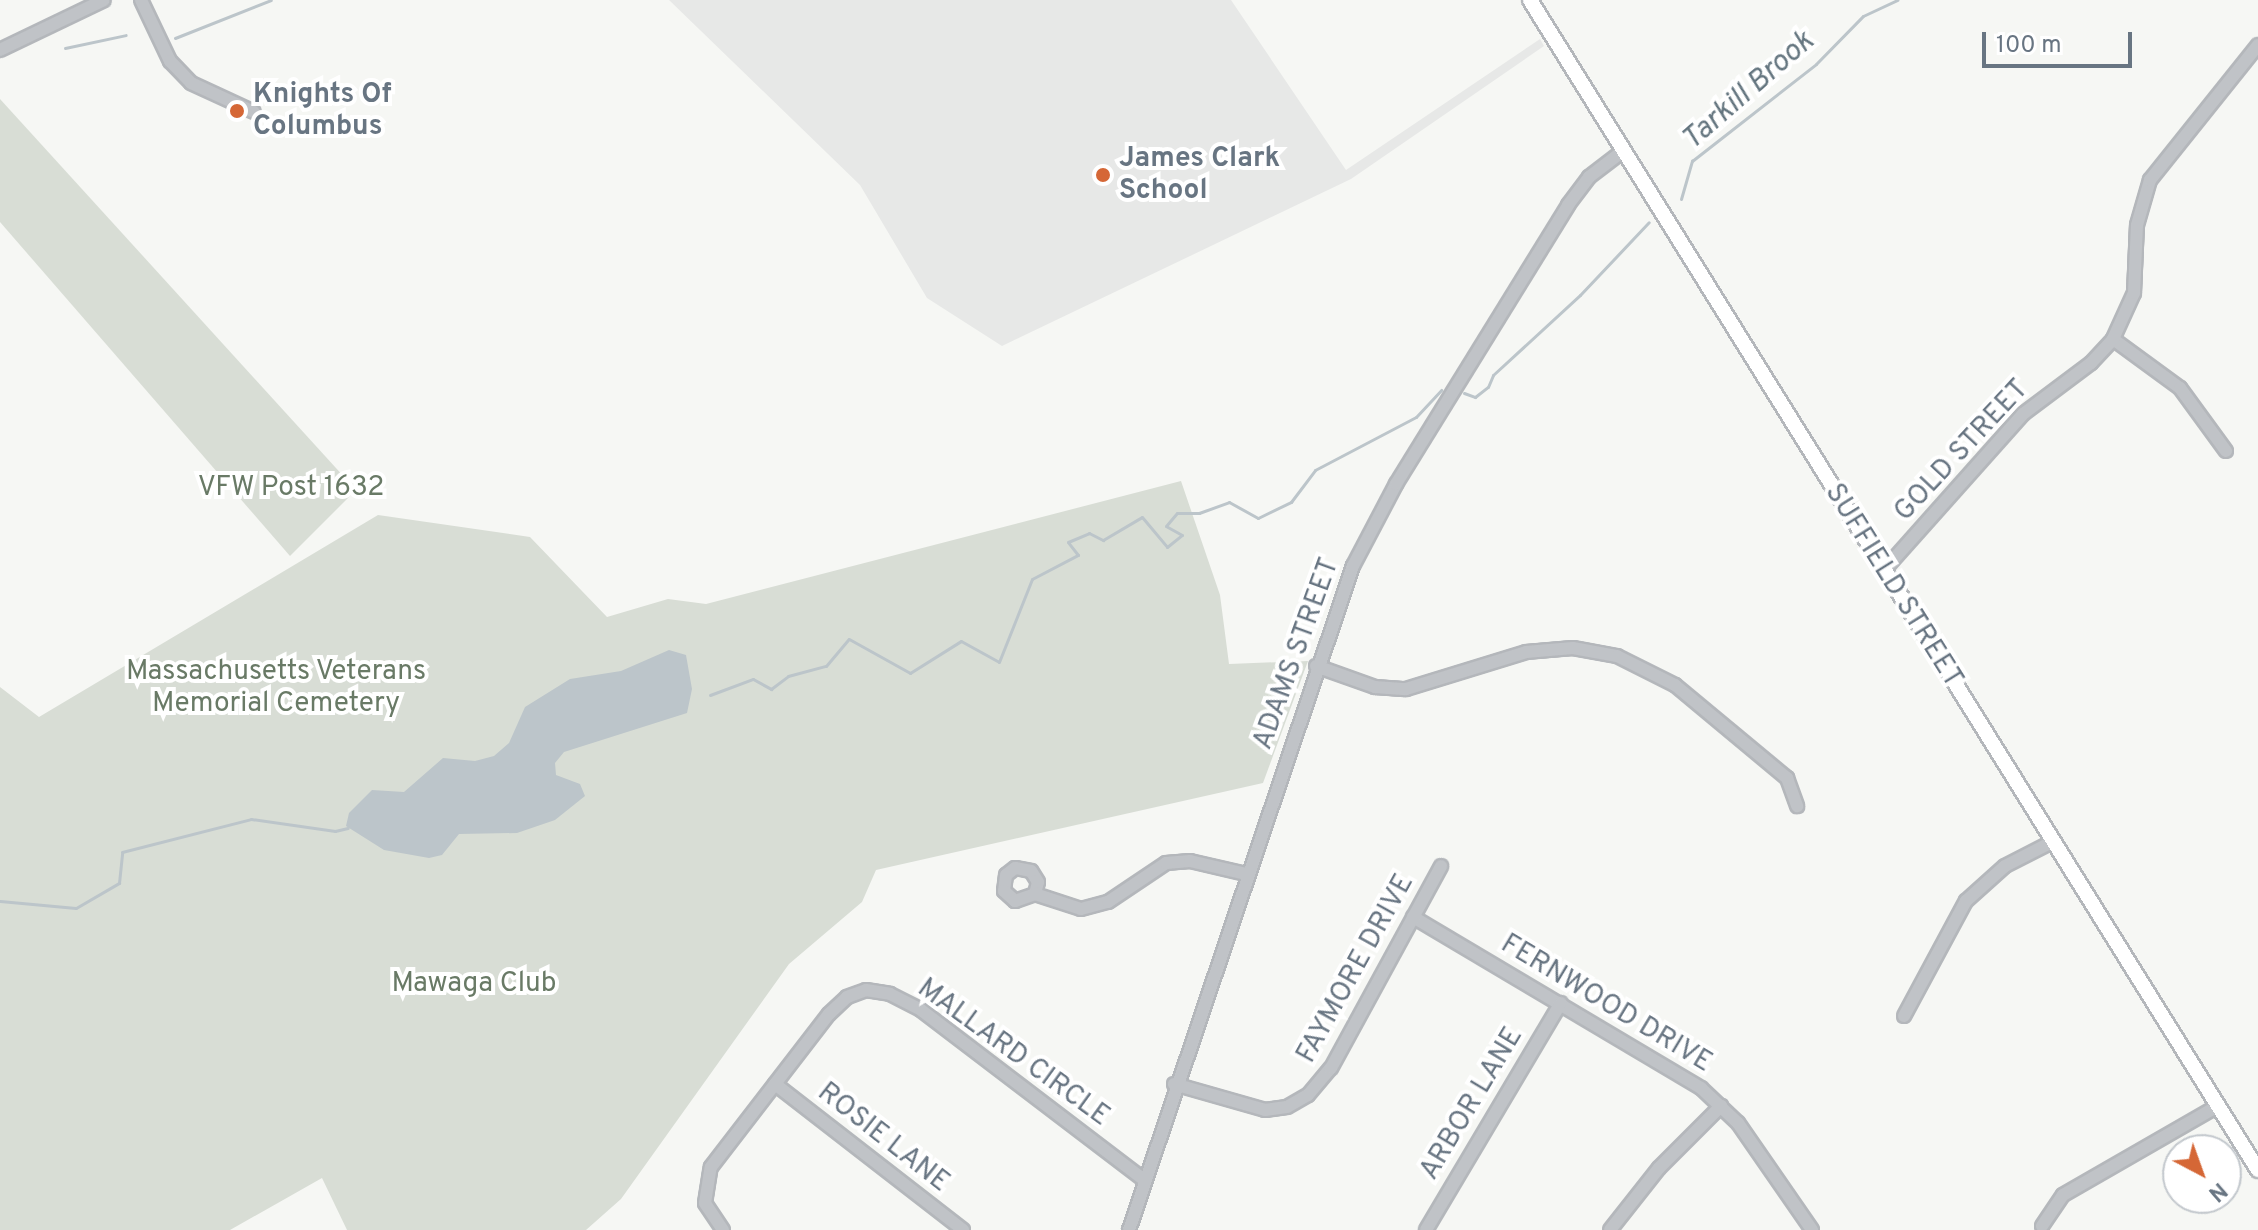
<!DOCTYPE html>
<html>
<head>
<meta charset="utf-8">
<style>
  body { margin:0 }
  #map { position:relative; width:2258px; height:1230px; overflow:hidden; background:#f6f7f4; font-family:Overpass,sans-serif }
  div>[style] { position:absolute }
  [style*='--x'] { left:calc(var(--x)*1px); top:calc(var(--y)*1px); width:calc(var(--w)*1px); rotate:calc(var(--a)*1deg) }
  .built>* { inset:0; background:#e7e8e7 }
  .green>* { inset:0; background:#d8ddd5 }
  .water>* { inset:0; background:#bcc5ca }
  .stream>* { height:3px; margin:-1.5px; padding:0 1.5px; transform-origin:1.5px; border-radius:1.5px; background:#bcc5ca }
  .roads { filter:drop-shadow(2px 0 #b4b7bb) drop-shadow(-2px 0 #b4b7bb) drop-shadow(0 2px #b4b7bb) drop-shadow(0 -2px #b4b7bb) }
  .minor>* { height:12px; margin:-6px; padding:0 6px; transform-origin:6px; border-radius:6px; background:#c0c3c7 }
  .major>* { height:14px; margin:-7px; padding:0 7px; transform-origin:7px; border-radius:7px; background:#fff }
  .dots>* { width:22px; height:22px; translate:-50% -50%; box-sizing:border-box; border:4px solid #fff; border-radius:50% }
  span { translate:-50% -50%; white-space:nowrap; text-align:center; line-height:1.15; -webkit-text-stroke:8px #fff; paint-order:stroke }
  .poi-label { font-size:28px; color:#687582; font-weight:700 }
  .left { translate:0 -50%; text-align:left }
  .street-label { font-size:28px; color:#687582 }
  .park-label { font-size:28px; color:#697a66 }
  .water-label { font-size:30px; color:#64757f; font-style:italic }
  .north { position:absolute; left:2162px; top:1134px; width:80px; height:80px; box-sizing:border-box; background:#fff; border:2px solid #c3c8cd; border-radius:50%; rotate:139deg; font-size:22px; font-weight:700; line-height:32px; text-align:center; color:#687582 }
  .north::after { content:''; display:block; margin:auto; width:28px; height:36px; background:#d56736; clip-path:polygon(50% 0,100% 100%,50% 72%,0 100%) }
  .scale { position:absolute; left:1982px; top:32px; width:150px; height:36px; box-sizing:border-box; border:4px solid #687582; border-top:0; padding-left:10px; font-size:24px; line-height:28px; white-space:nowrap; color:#687582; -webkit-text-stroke:6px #fff; paint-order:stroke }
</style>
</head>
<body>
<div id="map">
  <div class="built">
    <i style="clip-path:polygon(669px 0,1231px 0,1346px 170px,1540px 39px,1544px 46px,1351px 179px,1002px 346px,927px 298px,860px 185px)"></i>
  </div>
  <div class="green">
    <i style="clip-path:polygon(0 99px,356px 490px,290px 556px,0 222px)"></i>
    <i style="clip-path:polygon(1181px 481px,1220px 595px,1229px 664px,1308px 661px,1263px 783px,876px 870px,862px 902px,789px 964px,621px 1199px,586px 1230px,347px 1230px,322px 1178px,230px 1230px,0 1230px,0 687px,39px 717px,378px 515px,530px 537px,607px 617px,668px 599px,706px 604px)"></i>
  </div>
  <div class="water">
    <i style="clip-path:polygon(669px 650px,686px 655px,692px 689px,687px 713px,564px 752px,555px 763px,556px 775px,580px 784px,585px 796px,555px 820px,517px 833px,459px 834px,442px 855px,429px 858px,384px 850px,346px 826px,349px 813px,372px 790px,404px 792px,443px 758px,475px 761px,494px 756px,509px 743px,525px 707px,570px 679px,621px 671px)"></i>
  </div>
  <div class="stream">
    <i style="--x:175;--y:38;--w:103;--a:-21.6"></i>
    <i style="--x:65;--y:48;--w:62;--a:-12"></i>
    <i style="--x:1681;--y:199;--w:40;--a:-74"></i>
    <i style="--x:1692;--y:161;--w:157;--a:-38"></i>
    <i style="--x:1816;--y:64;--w:67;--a:-45.6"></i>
    <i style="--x:1863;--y:16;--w:38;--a:-25"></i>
    <i style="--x:1464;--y:393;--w:12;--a:20"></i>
    <i style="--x:1475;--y:397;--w:16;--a:-38"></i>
    <i style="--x:1488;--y:387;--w:13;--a:-67"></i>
    <i style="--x:1493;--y:375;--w:118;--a:-42.6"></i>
    <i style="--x:1580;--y:295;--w:100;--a:-46.6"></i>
    <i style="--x:710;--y:695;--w:46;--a:-20.4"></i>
    <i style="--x:753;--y:679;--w:21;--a:29"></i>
    <i style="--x:771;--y:689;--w:21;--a:-37"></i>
    <i style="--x:788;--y:676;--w:39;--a:-15"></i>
    <i style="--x:826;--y:666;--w:35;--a:-50"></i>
    <i style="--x:849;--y:639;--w:70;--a:29.1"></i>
    <i style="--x:910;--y:673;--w:60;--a:-32.1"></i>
    <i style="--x:961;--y:641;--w:43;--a:28.9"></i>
    <i style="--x:999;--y:662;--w:89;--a:-68.3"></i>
    <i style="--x:1032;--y:579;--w:52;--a:-27.6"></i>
    <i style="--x:1078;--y:555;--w:16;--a:-128"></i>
    <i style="--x:1068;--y:542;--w:23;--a:-23"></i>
    <i style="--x:1089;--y:533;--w:16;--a:27"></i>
    <i style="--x:1103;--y:540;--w:45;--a:-30.5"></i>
    <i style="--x:1142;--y:517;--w:39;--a:50"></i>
    <i style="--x:1167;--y:547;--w:19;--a:-39"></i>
    <i style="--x:1182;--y:535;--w:18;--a:-151"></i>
    <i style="--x:1166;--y:526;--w:17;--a:-50"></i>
    <i style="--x:1177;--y:513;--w:22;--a:0"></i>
    <i style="--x:1199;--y:513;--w:32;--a:-20"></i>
    <i style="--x:1229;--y:502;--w:33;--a:29"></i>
    <i style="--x:1258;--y:518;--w:37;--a:-26"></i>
    <i style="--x:1291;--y:502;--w:40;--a:-53"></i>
    <i style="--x:1315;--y:470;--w:114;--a:-27.7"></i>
    <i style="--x:1416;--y:417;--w:37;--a:-47"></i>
    <i style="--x:0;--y:901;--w:76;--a:5.3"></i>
    <i style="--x:76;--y:908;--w:50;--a:-30.2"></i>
    <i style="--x:119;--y:883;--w:31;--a:-84"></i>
    <i style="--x:122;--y:852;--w:133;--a:-14.3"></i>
    <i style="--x:251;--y:819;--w:85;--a:8.1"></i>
    <i style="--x:335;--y:831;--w:13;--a:-13"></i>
  </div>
  <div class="roads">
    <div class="minor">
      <i style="--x:141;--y:0;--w:68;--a:64.6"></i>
      <i style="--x:170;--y:61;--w:30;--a:46"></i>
      <i style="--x:191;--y:83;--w:69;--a:24.7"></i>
      <i style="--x:0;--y:50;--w:115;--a:-25.7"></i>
      <i style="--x:2113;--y:339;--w:83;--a:36.2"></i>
      <i style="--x:2180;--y:388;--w:78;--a:53.9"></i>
      <i style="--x:1884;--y:570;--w:209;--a:-48.3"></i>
      <i style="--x:2023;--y:414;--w:85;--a:-36.9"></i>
      <i style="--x:2091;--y:363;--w:33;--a:-47"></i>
      <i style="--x:2113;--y:339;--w:51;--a:-65.5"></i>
      <i style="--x:2134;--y:293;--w:68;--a:-87.5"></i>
      <i style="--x:2137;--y:225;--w:47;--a:-73.9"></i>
      <i style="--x:2150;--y:180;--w:173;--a:-51.3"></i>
      <i style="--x:1316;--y:666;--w:63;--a:19.6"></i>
      <i style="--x:1375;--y:687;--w:31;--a:4"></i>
      <i style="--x:1406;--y:689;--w:126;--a:-17.1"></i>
      <i style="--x:1526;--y:652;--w:47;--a:-4.9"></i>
      <i style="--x:1573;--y:648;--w:45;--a:10.3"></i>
      <i style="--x:1617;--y:656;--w:65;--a:26.6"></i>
      <i style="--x:1675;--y:685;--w:146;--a:39.7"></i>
      <i style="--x:1787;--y:778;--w:30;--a:70"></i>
      <i style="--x:1035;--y:894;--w:12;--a:-76"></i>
      <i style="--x:1038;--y:882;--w:13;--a:-122"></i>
      <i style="--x:1031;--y:871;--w:16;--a:-169"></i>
      <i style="--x:1015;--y:868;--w:11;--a:142"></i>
      <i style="--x:1006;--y:875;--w:16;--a:97"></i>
      <i style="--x:1004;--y:891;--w:15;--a:42"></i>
      <i style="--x:1015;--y:901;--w:21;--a:-19"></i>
      <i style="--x:1035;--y:894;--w:48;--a:18.1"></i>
      <i style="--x:1081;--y:909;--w:28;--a:-15"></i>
      <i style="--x:1108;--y:902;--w:70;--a:-33.9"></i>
      <i style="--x:1166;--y:863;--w:24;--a:-5"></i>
      <i style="--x:1190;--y:861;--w:57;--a:13.1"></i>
      <i style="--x:1413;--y:917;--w:335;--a:30.7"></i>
      <i style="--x:1701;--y:1088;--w:51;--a:43.4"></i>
      <i style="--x:1738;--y:1123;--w:130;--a:55.3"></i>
      <i style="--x:1904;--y:1016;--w:131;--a:-61.7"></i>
      <i style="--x:1966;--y:901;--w:52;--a:-41.9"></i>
      <i style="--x:2005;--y:866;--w:53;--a:-27.1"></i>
      <i style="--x:775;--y:1084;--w:238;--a:37.8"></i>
      <i style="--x:1174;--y:1084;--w:95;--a:15.9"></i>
      <i style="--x:1265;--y:1110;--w:22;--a:-8"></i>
      <i style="--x:1287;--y:1107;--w:24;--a:-30"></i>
      <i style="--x:1308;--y:1095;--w:35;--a:-50"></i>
      <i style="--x:1331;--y:1068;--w:230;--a:-61.4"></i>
      <i style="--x:2042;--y:1226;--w:37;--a:-56"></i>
      <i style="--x:2063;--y:1195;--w:177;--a:-29.9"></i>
      <i style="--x:723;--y:1230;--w:32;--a:-124"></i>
      <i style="--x:705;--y:1203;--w:36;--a:-81"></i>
      <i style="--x:711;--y:1167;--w:193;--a:-52.4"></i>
      <i style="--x:829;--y:1014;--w:25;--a:-43"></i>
      <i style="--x:847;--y:997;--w:20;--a:-20"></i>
      <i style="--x:866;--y:990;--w:24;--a:9"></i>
      <i style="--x:890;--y:994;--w:35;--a:27"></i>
      <i style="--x:921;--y:1010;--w:279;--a:37.3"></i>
      <i style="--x:1129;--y:1230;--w:701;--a:-71.36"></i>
      <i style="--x:1353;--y:566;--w:93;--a:-62.3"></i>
      <i style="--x:1396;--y:484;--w:328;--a:-58.3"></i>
      <i style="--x:1568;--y:205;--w:35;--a:-53"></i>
      <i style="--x:1589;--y:177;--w:43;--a:-37.4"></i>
      <i style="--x:1426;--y:1230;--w:264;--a:-59.3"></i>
      <i style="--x:1610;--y:1230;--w:79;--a:-51.7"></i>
      <i style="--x:1659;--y:1168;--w:88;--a:-45"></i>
    </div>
    <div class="major">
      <i style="--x:1530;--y:0;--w:1378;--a:58.11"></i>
    </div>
  </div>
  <div class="dots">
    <i style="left:237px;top:111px;background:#d56736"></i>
    <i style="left:1103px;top:175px;background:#d56736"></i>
  </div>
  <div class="poi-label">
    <span class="left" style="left:253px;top:111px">Knights Of<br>Columbus</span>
    <span class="left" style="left:1119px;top:175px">James Clark<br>School</span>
  </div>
  <div class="street-label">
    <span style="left:1962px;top:451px;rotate:-47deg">GOLD STREET</span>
    <span style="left:1893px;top:586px;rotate:58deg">SUFFIELD STREET</span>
    <span style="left:1297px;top:654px;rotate:-70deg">ADAMS STREET</span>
    <span style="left:1356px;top:969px;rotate:-61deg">FAYMORE DRIVE</span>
    <span style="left:1606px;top:1004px;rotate:31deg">FERNWOOD DRIVE</span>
    <span style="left:1013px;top:1053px;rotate:36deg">MALLARD CIRCLE</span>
    <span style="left:1472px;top:1104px;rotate:-59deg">ARBOR LANE</span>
    <span style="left:883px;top:1138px;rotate:38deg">ROSIE LANE</span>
  </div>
  <div class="park-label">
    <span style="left:291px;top:488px">VFW Post 1632</span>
    <span style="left:276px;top:688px">Massachusetts Veterans<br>Memorial Cemetery</span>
    <span style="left:474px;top:984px">Mawaga Club</span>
  </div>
  <div class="water-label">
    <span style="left:1749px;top:92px;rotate:-41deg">Tarkill Brook</span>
  </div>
  <div class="north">N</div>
  <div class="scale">100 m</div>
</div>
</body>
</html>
